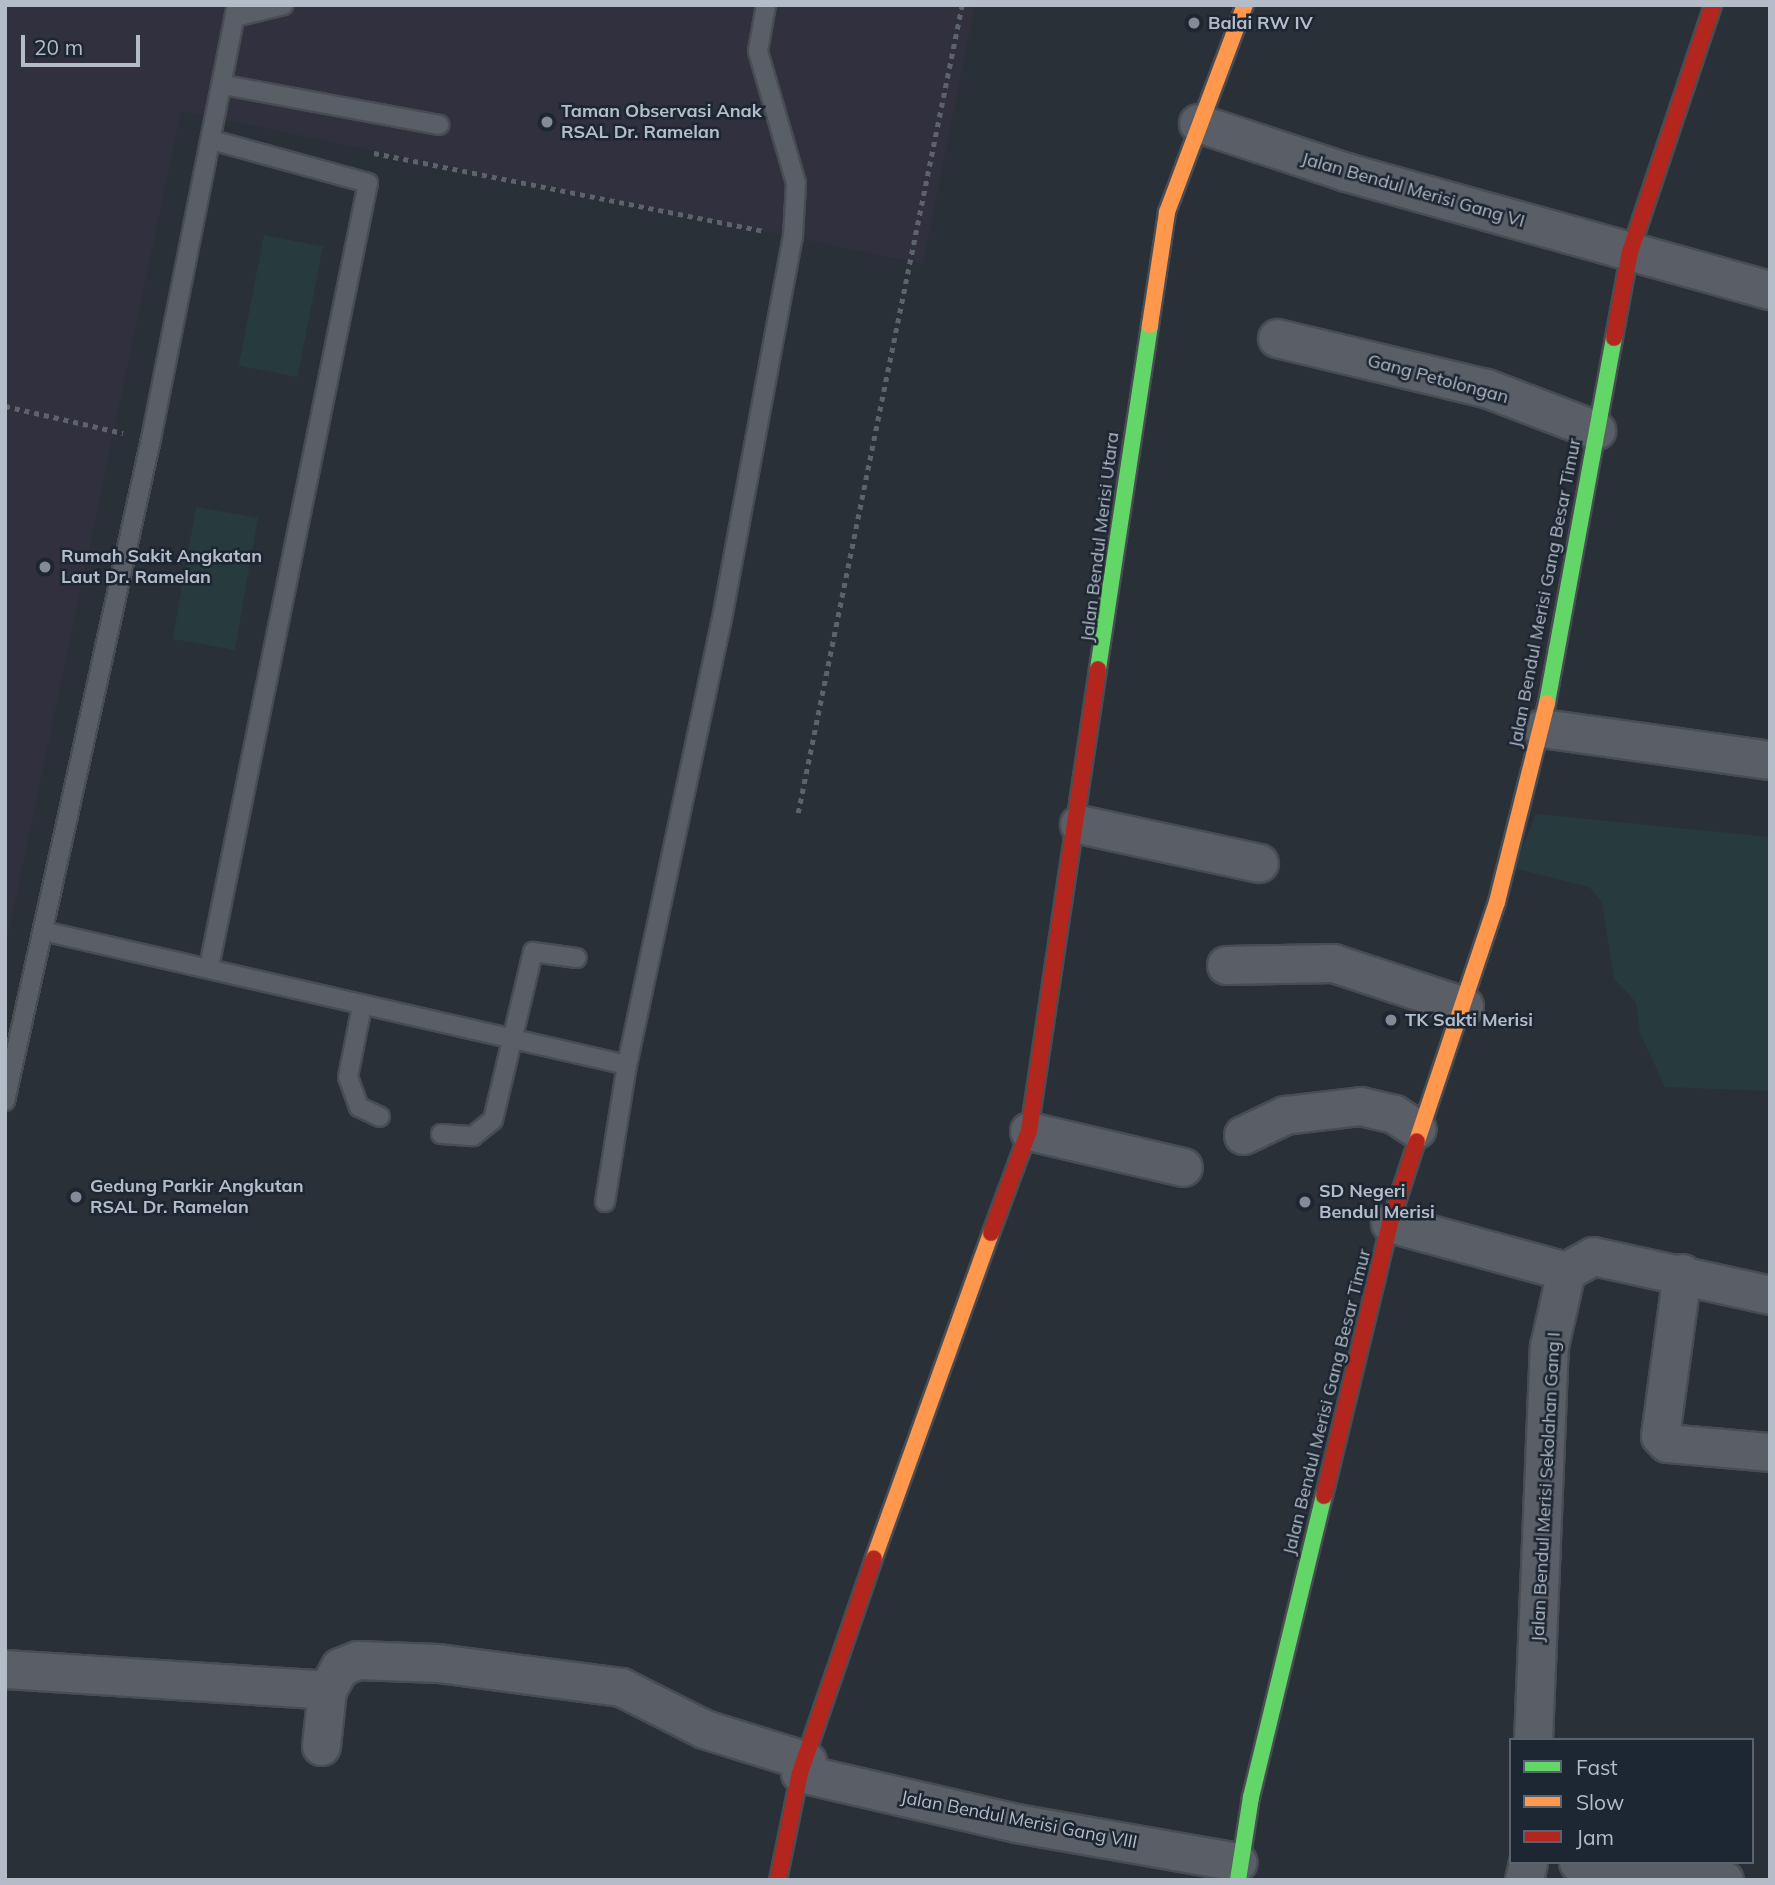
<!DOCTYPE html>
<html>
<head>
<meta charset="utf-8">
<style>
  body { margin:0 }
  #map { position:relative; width:1775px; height:1885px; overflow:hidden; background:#2a3038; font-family:Mulish,sans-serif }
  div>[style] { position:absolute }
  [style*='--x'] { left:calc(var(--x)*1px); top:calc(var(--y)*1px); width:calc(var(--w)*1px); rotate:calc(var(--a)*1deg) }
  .medical>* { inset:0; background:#31303e }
  .green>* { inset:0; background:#273a3e; transform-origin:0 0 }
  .path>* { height:4.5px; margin-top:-2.25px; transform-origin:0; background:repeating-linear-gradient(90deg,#5d636a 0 5px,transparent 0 10px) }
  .roads { filter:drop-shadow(2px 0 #484c53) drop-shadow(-2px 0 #484c53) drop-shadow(0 2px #484c53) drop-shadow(0 -2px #484c53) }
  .lane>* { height:18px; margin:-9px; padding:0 9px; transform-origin:9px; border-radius:9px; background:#5a5e66 }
  .street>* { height:37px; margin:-18.5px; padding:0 18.5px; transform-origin:18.5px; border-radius:18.5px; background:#5a5e66 }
  .fast>* { height:16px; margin:-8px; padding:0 8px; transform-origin:8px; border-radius:8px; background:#63d668 }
  .slow>* { height:16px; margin:-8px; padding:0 8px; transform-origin:8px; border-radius:8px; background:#ff974d }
  .jam>* { height:16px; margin:-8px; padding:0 8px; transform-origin:8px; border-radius:8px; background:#b3261e }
  .dots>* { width:19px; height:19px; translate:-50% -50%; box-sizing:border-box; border:4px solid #1d2633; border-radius:50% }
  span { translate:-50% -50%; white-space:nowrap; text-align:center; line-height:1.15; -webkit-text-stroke:5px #1d2633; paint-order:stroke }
  .poi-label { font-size:18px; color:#b4bcc9; font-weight:700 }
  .left { translate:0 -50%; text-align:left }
  .street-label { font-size:18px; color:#b4bcc9 }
  .frame { position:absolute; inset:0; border:7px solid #b4bcc9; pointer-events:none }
  .legend { position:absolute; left:1509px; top:1738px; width:245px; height:126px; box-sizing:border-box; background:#1d2633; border:2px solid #59626f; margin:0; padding:9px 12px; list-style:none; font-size:21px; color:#b4bcc9 }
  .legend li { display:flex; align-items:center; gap:14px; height:35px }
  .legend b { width:35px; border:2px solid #59626f }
  .scale { position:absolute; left:21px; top:35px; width:119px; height:32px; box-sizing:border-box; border:4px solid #b4bcc9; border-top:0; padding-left:9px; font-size:21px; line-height:24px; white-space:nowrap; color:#b4bcc9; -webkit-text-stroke:5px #1d2633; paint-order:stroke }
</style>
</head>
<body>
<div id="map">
  <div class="medical">
    <i style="clip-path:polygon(5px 5px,975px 5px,923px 264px,181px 111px,5px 950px)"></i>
  </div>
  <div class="green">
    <i style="left:264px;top:235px;width:60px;height:133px;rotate:11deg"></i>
    <i style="left:196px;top:507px;width:63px;height:134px;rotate:10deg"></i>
    <i style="clip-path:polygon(1536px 814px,1770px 837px,1770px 1091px,1665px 1087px,1640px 1033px,1636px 1002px,1614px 979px,1602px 902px,1589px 887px,1514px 868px)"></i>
  </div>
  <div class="path">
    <i style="--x:374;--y:153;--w:399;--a:11.3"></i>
    <i style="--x:5;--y:406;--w:121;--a:12.9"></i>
    <i style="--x:798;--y:813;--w:824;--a:-78.53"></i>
  </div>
  <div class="roads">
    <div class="lane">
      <i style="--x:235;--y:17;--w:50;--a:-13.8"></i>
      <i style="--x:224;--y:85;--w:219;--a:10.5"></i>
      <i style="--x:43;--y:931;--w:599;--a:12.92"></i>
      <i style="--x:627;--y:1065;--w:451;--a:-78"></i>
      <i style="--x:721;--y:624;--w:394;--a:-79.5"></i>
      <i style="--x:793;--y:237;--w:54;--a:-86.8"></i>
      <i style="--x:796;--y:183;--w:137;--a:-106.1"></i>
      <i style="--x:758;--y:51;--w:47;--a:-80.1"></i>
      <i style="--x:209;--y:967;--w:800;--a:-78.54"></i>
      <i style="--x:368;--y:183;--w:162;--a:-164.6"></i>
      <i style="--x:362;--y:1006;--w:72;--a:101.2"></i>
      <i style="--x:348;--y:1077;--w:32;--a:70"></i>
      <i style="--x:359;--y:1107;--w:23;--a:25"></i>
      <i style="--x:5;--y:1101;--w:678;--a:-77.56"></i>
      <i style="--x:151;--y:439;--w:442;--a:-78.8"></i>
      <i style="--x:441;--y:1134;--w:32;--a:4"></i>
      <i style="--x:473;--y:1136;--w:26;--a:-39"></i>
      <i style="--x:493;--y:1120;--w:173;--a:-76.6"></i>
      <i style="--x:533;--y:952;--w:44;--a:7.8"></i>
      <i style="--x:605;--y:1202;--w:139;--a:-80.9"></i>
    </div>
    <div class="street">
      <i style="--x:1198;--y:123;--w:156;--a:18.3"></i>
      <i style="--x:1346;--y:172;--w:440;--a:15.6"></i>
      <i style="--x:1277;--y:338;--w:215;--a:13.5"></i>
      <i style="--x:1486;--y:388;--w:118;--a:20.9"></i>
      <i style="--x:1542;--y:728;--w:230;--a:8"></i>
      <i style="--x:1079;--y:824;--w:184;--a:12.2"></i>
      <i style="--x:1226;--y:965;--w:107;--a:-1.1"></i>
      <i style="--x:1333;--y:963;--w:138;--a:18.2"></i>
      <i style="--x:1029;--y:1131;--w:158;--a:13.2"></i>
      <i style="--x:1243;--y:1135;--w:47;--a:-25.5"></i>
      <i style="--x:1285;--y:1115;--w:76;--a:-6.8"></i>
      <i style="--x:1360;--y:1106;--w:35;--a:13"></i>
      <i style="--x:1394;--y:1114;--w:27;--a:33"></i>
      <i style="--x:1390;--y:1223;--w:182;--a:15.3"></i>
      <i style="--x:1682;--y:1273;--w:164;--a:97.7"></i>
      <i style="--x:1660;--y:1436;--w:10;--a:45"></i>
      <i style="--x:1667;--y:1443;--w:103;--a:5"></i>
      <i style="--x:5;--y:1669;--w:323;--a:3.7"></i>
      <i style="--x:1533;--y:1740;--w:394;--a:-87.7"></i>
      <i style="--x:1549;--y:1346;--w:77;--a:-77.2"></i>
      <i style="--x:1566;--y:1271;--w:31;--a:-29"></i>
      <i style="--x:1593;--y:1256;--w:181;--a:12.4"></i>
      <i style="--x:321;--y:1746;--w:56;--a:-83.9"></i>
      <i style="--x:327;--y:1690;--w:26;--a:-61"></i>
      <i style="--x:340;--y:1667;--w:18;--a:-22"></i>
      <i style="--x:357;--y:1660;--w:81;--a:2.1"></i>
      <i style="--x:438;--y:1663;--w:185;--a:7.5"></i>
      <i style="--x:621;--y:1687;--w:93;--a:26.8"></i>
      <i style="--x:704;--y:1729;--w:108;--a:17.3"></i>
      <i style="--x:800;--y:1773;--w:222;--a:13"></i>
      <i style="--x:1016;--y:1823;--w:225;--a:10"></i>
      <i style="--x:1578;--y:1862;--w:147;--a:7"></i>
      <i style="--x:1524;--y:1880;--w:18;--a:-77"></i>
    </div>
    <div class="fast">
      <i style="--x:1098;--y:669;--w:348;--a:-81.4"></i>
      <i style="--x:1547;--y:703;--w:371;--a:-79.6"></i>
      <i style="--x:1238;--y:1880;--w:84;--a:-81.1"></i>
      <i style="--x:1251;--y:1797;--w:310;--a:-76.4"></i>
    </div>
    <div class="slow">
      <i style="--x:1150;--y:325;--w:114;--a:-81.4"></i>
      <i style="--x:1167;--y:212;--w:221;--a:-69.4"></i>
      <i style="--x:1417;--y:1141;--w:252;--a:-71.5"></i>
      <i style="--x:1497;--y:902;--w:205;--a:-75.9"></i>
      <i style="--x:874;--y:1558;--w:345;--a:-70.2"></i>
    </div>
    <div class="jam">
      <i style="--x:1614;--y:338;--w:87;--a:-79.5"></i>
      <i style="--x:1630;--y:252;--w:261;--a:-71.4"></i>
      <i style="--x:991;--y:1233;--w:109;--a:-69.6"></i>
      <i style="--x:1029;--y:1131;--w:467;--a:-81.5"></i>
      <i style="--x:1324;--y:1496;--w:281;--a:-76.4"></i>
      <i style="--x:1390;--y:1223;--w:86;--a:-71.8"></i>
      <i style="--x:778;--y:1880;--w:109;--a:-78.4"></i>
      <i style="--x:800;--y:1773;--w:227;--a:-71"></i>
    </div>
  </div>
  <div class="dots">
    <i style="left:1194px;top:23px;background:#848b96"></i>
    <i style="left:547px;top:122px;background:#848b96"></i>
    <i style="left:45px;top:567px;background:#848b96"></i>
    <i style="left:1391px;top:1020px;background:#848b96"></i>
    <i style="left:76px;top:1197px;background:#848b96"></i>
    <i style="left:1305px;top:1202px;background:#848b96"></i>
  </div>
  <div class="poi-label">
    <span class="left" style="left:1208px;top:23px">Balai RW IV</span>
    <span class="left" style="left:561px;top:122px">Taman Observasi Anak<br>RSAL Dr. Ramelan</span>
    <span class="left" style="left:61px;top:567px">Rumah Sakit Angkatan<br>Laut Dr. Ramelan</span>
    <span class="left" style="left:1405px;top:1020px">TK Sakti Merisi</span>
    <span class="left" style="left:90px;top:1197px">Gedung Parkir Angkutan<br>RSAL Dr. Ramelan</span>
    <span class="left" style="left:1319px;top:1202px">SD Negeri<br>Bendul Merisi</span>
  </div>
  <div class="street-label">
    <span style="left:1413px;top:190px;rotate:16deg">Jalan Bendul Merisi Gang VI</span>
    <span style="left:1438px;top:379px;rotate:15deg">Gang Petolongan</span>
    <span style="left:1100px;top:537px;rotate:-83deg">Jalan Bendul Merisi Utara</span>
    <span style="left:1545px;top:593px;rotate:-79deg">Jalan Bendul Merisi Gang Besar Timur</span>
    <span style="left:1327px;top:1402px;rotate:-76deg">Jalan Bendul Merisi Gang Besar Timur</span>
    <span style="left:1546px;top:1487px;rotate:-87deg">Jalan Bendul Merisi Sekolahan Gang I</span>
    <span style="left:1019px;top:1820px;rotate:11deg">Jalan Bendul Merisi Gang VIII</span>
  </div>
  <div class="frame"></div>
  <ul class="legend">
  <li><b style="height:9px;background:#63d668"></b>Fast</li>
  <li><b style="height:9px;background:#ff974d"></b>Slow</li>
  <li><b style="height:9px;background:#b3261e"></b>Jam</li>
  </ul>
  <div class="scale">20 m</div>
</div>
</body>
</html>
